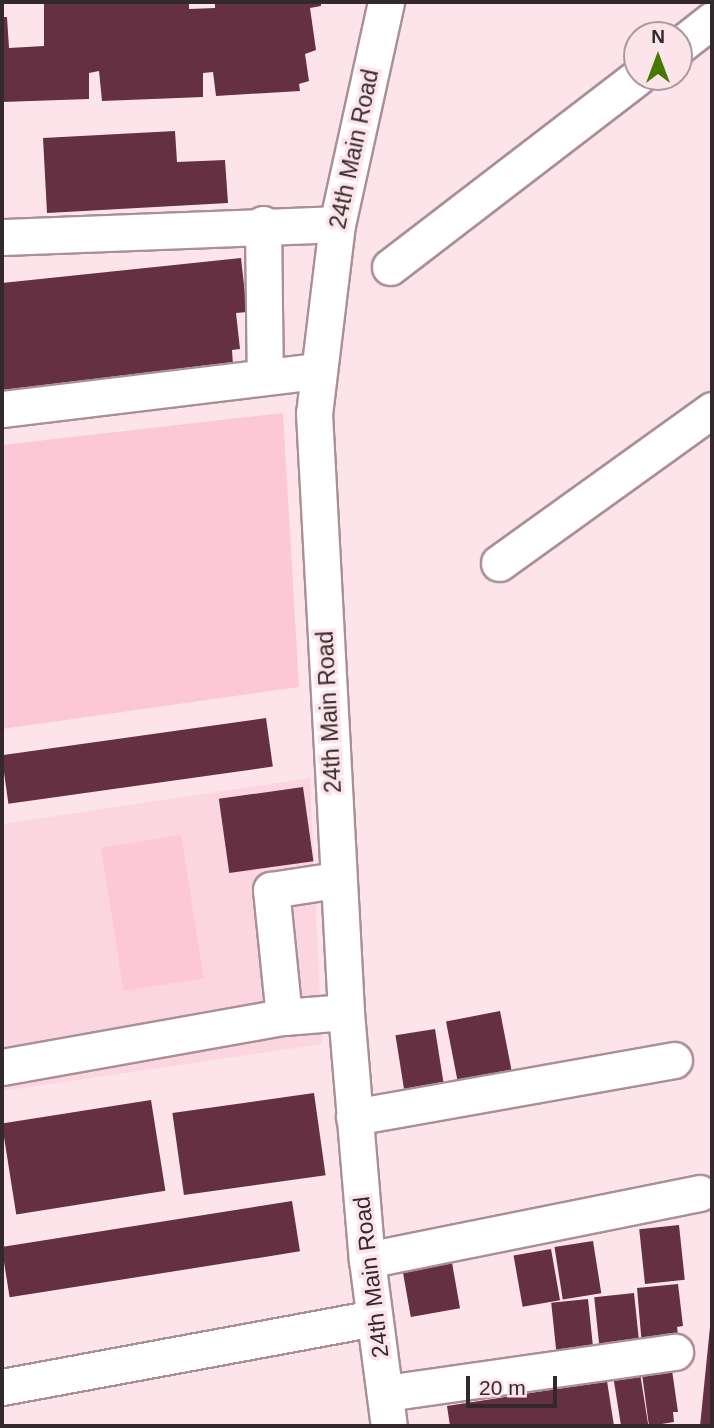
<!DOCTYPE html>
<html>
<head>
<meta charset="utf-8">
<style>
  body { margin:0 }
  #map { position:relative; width:714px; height:1428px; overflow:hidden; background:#fce4ea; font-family:Helvetica,sans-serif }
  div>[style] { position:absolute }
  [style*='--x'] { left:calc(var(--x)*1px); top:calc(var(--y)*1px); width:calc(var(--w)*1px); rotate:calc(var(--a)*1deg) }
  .built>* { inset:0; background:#fbd5df }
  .green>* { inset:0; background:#fcc7d6; transform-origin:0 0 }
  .building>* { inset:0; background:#643042; transform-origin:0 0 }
  .roads { filter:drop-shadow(2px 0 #aa8f96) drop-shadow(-2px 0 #aa8f96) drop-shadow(0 2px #aa8f96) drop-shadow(0 -2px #aa8f96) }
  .minor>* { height:35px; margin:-17.5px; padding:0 17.5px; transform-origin:17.5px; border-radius:17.5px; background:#fff }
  span { translate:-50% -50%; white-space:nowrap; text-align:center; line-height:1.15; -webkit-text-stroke:7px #fce4ea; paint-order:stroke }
  .street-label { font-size:23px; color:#33282b }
  .frame { position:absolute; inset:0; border:4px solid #33282b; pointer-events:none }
  .north { position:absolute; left:623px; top:21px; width:70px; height:70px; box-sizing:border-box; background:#fce4ea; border:2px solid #ac999e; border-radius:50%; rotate:0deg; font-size:19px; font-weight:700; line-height:28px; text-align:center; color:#33282b }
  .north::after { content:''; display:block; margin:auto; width:24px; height:32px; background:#477801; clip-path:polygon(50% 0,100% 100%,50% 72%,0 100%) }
  .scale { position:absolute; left:466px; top:1376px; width:91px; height:32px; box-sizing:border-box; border:4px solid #33282b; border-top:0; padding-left:9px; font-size:21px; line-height:24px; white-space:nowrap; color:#33282b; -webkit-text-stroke:5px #fce4ea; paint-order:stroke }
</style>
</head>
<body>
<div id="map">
  <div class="built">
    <i style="clip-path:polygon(310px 778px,322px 1044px,2px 1091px,2px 824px)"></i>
  </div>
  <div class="green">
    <i style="clip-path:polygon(283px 413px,299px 687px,2px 729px,2px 445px)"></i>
    <i style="left:181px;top:835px;width:145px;height:81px;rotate:81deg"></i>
  </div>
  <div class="building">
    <i style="clip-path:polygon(44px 2px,189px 2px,189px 9px,215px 8px,215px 2px,321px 2px,321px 6px,310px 8px,316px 50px,305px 54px,309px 81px,299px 84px,300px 91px,216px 96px,213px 72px,203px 73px,203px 97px,102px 101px,99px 71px,89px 73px,89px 99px,2px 102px,2px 17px,7px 17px,9px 48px,44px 46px)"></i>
    <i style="clip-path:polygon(175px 131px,177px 162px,225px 160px,228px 203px,47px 213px,43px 138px)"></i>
    <i style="clip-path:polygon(241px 258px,247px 312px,236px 313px,240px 349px,232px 350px,233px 365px,2px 390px,2px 283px)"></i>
    <i style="left:266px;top:718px;width:49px;height:267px;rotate:82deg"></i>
    <i style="left:303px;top:787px;width:75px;height:85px;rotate:82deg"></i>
    <i style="left:500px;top:1011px;width:68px;height:55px;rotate:79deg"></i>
    <i style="left:435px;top:1029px;width:60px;height:40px;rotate:81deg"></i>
    <i style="left:314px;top:1093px;width:83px;height:143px;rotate:82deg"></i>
    <i style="left:151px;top:1100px;width:92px;height:151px;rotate:81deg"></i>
    <i style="left:292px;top:1201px;width:51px;height:294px;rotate:81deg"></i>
    <i style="left:679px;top:1225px;width:55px;height:40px;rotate:84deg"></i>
    <i style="left:593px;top:1241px;width:53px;height:39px;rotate:81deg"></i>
    <i style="left:551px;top:1249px;width:52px;height:38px;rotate:80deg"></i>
    <i style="left:451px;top:1257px;width:52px;height:50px;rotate:80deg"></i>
    <i style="clip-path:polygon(678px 1284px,683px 1326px,677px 1327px,679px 1342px,642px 1346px,637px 1288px)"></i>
    <i style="left:634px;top:1293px;width:53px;height:40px;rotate:84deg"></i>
    <i style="left:588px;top:1299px;width:53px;height:37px;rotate:84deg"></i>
    <i style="clip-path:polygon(710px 1327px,712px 1426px,700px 1426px)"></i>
    <i style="clip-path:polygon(672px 1370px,678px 1412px,673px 1412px,674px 1422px,649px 1426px,642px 1374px)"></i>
    <i style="left:640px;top:1373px;width:54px;height:27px;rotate:81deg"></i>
    <i style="clip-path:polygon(607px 1381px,614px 1426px,450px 1426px,447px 1406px)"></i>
  </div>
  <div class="roads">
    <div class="minor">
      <i style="--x:386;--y:2;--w:227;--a:102.4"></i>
      <i style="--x:337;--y:224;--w:190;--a:96.9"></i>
      <i style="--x:314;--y:413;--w:600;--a:86.94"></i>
      <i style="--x:346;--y:1012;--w:249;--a:85.2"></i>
      <i style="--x:367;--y:1260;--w:167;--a:82.5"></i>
      <i style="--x:679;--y:46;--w:42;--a:-38.2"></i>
      <i style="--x:263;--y:224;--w:153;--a:89.3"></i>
      <i style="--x:2;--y:237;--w:335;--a:-2.2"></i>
      <i style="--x:390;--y:267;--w:312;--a:-37.5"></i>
      <i style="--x:2;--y:409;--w:317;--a:-6.9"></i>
      <i style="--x:499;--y:563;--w:262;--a:-35.7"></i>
      <i style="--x:284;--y:1017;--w:128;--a:-95.8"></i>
      <i style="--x:271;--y:890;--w:66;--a:-8.7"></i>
      <i style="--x:2;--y:1067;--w:286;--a:-10.1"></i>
      <i style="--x:284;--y:1017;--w:62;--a:-4.6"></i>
      <i style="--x:354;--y:1117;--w:325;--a:-10.1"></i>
      <i style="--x:367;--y:1260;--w:339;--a:-11.4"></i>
      <i style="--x:2;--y:1387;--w:378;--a:-10.5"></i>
      <i style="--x:386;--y:1393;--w:292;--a:-8.1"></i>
    </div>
  </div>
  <div class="street-label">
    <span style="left:354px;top:149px;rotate:-78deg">24th Main Road</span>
    <span style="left:329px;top:712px;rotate:-93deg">24th Main Road</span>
    <span style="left:371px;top:1277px;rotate:-97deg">24th Main Road</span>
  </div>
  <div class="frame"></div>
  <div class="north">N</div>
  <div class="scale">20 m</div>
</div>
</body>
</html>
